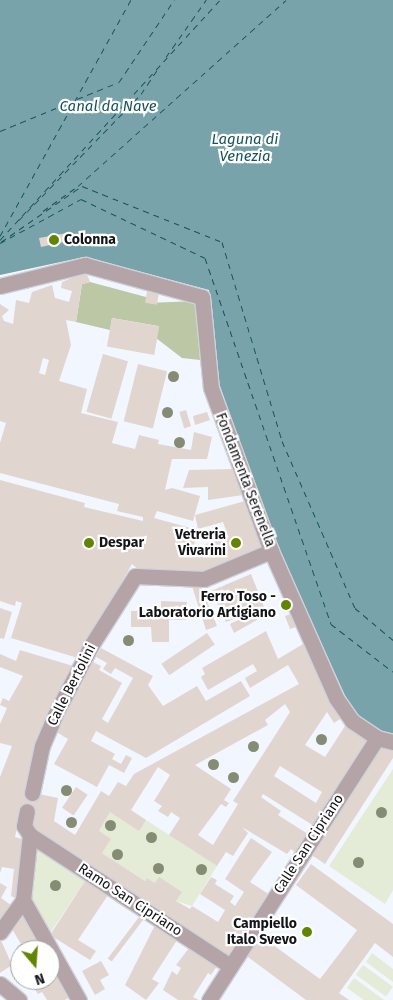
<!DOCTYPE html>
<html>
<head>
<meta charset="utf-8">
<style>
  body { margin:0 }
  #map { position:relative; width:393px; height:1000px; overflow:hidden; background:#f2f6ff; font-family:"Fira Sans",sans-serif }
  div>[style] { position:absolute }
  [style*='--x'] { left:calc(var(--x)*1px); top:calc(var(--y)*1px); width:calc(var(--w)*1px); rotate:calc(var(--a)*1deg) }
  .green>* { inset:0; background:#e4ebd6; transform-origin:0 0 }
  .forest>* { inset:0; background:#bcc7a6 }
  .water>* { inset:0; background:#79a3aa }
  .ferry>* { height:1px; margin-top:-0.5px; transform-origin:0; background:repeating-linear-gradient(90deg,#17535b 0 6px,transparent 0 11px) }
  .building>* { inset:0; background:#e0d6cf; transform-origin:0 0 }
  .roads { filter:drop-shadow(1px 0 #ced2da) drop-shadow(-1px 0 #ced2da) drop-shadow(0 1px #ced2da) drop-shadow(0 -1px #ced2da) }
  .street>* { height:15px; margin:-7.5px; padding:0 7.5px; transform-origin:7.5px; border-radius:7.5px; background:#b4a3a7 }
  .trees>* { width:11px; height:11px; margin:-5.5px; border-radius:50%; background:#858c73 }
  .dots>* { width:14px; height:14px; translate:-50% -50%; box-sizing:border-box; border:2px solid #fff; border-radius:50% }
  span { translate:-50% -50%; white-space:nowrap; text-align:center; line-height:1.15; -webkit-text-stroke:4.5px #fff; paint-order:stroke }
  .poi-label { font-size:14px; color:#131418; font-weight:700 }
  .left { translate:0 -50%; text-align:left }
  .right { translate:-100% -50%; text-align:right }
  .street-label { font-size:14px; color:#131418 }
  .water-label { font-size:15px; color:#17535b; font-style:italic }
  .north { position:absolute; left:10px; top:940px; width:50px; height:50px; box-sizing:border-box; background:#fff; border:1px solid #a1a1a3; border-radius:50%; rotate:162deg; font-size:14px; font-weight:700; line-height:20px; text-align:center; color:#131418 }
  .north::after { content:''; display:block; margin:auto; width:18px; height:22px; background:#628501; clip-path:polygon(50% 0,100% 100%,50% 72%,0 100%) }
</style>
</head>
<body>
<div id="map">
  <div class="green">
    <i style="clip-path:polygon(393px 769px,393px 890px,385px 904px,329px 866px)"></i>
    <i style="clip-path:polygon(110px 812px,146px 820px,217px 866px,192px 906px,176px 901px,155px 883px,147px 878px,145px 881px,102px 853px,99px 831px)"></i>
    <i style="clip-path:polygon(31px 841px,87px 878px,48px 936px,26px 901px)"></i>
    <i style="clip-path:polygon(372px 953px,393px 969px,393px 982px,366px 962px)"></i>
    <i style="left:363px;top:965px;width:37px;height:12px;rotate:36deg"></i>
    <i style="clip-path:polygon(354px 978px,384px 1000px,364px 1000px,347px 988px)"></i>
  </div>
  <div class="forest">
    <i style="clip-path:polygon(90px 282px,146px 297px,146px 303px,198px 301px,200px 360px,182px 358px,156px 338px,158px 326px,112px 318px,110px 330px,76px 322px,82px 284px)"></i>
  </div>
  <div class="water">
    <i style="clip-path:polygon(0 0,393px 0,393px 736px,377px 733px,353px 713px,274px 540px,214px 369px,209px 290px,84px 257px,0 275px)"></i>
  </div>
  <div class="ferry">
    <i style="--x:166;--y:57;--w:70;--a:-54.9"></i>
    <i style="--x:77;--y:99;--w:45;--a:-22"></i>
    <i style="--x:119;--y:82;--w:99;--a:-56.1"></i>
    <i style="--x:0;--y:131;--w:79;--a:-22.3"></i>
    <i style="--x:43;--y:211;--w:43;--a:-35.5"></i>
    <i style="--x:78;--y:186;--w:279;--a:-41.8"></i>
    <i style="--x:19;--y:220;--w:175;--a:-45.9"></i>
    <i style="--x:141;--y:94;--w:34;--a:-56"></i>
    <i style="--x:0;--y:236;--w:270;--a:-61"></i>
    <i style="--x:0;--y:240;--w:326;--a:-47.5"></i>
    <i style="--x:1;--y:242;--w:98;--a:-34.7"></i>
    <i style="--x:82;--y:186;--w:151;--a:21.8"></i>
    <i style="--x:222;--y:242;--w:208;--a:73.2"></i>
    <i style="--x:282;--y:441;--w:182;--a:66.4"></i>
    <i style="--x:355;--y:608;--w:50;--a:40.1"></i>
    <i style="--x:0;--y:243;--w:92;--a:-28.5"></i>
    <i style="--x:81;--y:199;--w:137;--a:25.4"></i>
    <i style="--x:205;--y:258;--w:387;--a:71"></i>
    <i style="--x:331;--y:624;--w:78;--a:37.7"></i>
  </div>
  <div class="building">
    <i style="clip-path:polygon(67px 233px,68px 241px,41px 247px,39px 238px)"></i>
    <i style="clip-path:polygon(evenodd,86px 272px,90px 282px,82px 284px,76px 322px,66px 320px,71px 345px,59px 381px,87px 389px,81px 413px,118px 422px,112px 443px,135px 449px,139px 435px,159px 440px,158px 444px,191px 450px,194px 432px,212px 437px,207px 459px,172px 459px,165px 490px,172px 488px,200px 496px,193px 521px,157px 511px,154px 518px,198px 530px,193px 549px,228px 536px,223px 522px,198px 529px,195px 515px,245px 501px,265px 551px,203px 575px,142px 573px,132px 564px,78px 658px,11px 638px,22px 603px,16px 601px,15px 606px,0 601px,0 480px,85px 503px,84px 507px,143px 521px,143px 517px,117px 511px,119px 504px,0 473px,0 443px,6px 423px,0 421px,0 304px,9px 310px,2px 316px,4px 321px,13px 324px,16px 300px,29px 303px,32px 292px,52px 285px,55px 298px,69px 302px,72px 291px,61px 288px,62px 282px,86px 272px,43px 358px,49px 360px,45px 375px,39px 373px,43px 358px)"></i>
    <i style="left:147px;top:291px;width:12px;height:12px;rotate:9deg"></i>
    <i style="left:112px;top:318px;width:48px;height:29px;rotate:10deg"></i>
    <i style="left:103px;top:354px;width:26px;height:60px;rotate:16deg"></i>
    <i style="left:138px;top:364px;width:30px;height:59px;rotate:14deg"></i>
    <i style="left:186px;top:410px;width:17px;height:7px;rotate:73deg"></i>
    <i style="clip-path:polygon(207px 412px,210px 420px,195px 425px,193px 416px)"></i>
    <i style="clip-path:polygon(232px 469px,243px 495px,208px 500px,208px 487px,183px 488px,189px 470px)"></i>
    <i style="clip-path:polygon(251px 574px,264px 607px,259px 609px,262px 617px,234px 633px,230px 624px,245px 617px,244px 615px,226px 622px,211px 591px)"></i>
    <i style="clip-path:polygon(191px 583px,200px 583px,217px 626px,206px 630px)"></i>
    <i style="clip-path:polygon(161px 601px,187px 602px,186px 620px,169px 620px,169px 642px,152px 642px,151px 627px,131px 627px,131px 611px,161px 610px)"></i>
    <i style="clip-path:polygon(0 608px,12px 612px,4px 639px,0 638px)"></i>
    <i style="clip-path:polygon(290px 614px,296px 627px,290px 629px,285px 616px)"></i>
    <i style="clip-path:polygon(evenodd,266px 631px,278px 659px,303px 644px,343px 717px,334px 723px,327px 712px,305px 745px,325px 757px,347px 723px,370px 741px,314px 826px,263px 794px,261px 797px,281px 811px,278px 815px,308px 834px,296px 853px,291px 849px,287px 854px,242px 827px,248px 833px,233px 856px,226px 852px,217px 866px,169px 835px,180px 818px,171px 812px,168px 817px,158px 811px,162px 806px,154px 801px,170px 775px,158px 767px,131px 810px,146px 820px,139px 831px,110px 812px,99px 831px,111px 839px,102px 853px,145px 881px,147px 878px,155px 883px,159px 877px,182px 892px,176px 901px,190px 909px,192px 906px,218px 922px,225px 910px,200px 894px,211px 877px,217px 880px,215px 884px,234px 896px,230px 902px,235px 906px,244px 892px,225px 879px,251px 838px,272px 852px,250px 882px,270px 895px,230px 958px,32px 831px,36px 813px,21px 810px,15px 837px,26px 840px,21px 901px,11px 896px,14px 869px,2px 867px,0 873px,0 777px,12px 746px,0 743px,0 724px,7px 708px,0 705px,3px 698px,9px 701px,23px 676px,0 667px,0 654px,16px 661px,20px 650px,73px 666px,39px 733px,25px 791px,58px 798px,54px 821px,75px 835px,101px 791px,109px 796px,118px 782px,126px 786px,134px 774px,299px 684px,288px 665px,250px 688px,245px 678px,257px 671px,253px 664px,208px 690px,201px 677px,205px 674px,202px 668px,266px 631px,285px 704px,290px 712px,233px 801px,238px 804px,213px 845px,198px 835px,221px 804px,226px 807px,229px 803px,224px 800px,231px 789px,195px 765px,268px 725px,265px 720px,285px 704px,266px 631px,280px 766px,322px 792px,316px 803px,274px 776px,280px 766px)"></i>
    <i style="left:207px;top:633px;width:14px;height:55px;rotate:56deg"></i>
    <i style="clip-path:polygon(101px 648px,153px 676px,148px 685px,163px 706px,197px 686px,206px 701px,241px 681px,250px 696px,146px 758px,96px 731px,91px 741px,115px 754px,112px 759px,121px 764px,126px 755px,132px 758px,124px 773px,109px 765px,97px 787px,54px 764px,68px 739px,55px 731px,93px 662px,101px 666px,99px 670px,122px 683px,102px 719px,108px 723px,133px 678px,115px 668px,111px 674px,103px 669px,107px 663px,96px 657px)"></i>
    <i style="clip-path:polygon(380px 741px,393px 747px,393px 758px,325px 864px,307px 852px)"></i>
    <i style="left:76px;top:787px;width:14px;height:25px;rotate:34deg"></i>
    <i style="clip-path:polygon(311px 864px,393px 924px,393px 957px,375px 943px,339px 993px,349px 1000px,306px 1000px,244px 954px,258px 934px,320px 979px,352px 937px,357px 930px,296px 885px)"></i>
    <i style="clip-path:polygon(87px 878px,110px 892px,78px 940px,96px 951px,90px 960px,50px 935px)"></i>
    <i style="clip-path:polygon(0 883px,7px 887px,1px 898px,15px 908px,0 925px)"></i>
    <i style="clip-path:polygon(20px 909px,45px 950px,19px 950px,17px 946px,21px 944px,9px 924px)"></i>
    <i style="left:142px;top:913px;width:5px;height:57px;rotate:37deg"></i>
    <i style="clip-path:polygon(155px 925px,179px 937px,152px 979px,159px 983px,146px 1000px,125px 985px)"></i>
    <i style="clip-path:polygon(0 938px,12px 965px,0 973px)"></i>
    <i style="clip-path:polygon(189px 948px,217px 966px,211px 975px,208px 973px,193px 997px,199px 1000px,178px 1000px,163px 990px,172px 971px,177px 975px,181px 968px,176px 965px)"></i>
    <i style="clip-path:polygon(101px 961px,109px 975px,100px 980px,105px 989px,95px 995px,82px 971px)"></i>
    <i style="clip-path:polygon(50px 964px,73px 995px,65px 1000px,47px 1000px,42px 992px,38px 994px,29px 980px,50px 980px)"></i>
  </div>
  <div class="roads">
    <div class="street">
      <i style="--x:0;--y:286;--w:88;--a:-13.9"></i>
      <i style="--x:85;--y:265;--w:121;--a:15.3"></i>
      <i style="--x:202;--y:297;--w:91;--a:84.4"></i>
      <i style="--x:211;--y:388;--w:174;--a:69.8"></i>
      <i style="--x:271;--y:551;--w:161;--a:66.1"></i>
      <i style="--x:336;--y:698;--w:28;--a:55"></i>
      <i style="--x:352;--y:721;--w:30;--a:34"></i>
      <i style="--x:377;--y:738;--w:16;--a:14"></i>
      <i style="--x:32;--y:793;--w:48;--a:-78"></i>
      <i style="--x:42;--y:746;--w:34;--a:-67"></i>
      <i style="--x:55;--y:715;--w:80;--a:-62.5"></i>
      <i style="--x:92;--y:644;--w:80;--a:-57.7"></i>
      <i style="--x:135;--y:576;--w:69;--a:2.5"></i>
      <i style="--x:204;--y:579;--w:73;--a:-22.7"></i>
      <i style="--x:30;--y:835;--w:238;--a:33.2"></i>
      <i style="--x:23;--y:900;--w:115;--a:60.8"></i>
      <i style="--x:0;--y:932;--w:39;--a:-54"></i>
      <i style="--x:23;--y:900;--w:65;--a:-83.9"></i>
      <i style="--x:30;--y:835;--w:11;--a:-124"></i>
      <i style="--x:24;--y:826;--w:15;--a:-79"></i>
      <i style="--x:0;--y:984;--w:25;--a:40"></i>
      <i style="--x:209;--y:1000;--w:311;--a:-57.3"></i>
    </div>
  </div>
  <div class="trees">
    <i style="left:173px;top:376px"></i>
    <i style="left:167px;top:412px"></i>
    <i style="left:179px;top:442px"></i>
    <i style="left:128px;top:640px"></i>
    <i style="left:321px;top:739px"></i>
    <i style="left:253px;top:746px"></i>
    <i style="left:213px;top:764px"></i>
    <i style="left:233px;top:777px"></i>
    <i style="left:66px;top:790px"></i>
    <i style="left:381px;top:812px"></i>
    <i style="left:71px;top:822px"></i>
    <i style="left:110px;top:825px"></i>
    <i style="left:151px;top:837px"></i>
    <i style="left:117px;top:854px"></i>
    <i style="left:358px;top:862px"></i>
    <i style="left:158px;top:868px"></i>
    <i style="left:201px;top:869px"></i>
    <i style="left:55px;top:885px"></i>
  </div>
  <div class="dots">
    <i style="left:54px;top:240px;background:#628501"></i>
    <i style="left:89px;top:543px;background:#628501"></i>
    <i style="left:236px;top:543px;background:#628501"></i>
    <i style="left:286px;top:605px;background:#628501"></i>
    <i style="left:307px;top:932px;background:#628501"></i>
  </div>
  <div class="poi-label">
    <span class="left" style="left:64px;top:240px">Colonna</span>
    <span class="right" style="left:226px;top:543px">Vetreria<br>Vivarini</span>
    <span class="left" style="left:99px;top:543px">Despar</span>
    <span class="right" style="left:276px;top:605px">Ferro Toso -<br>Laboratorio Artigiano</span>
    <span class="right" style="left:297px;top:932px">Campiello<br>Italo Svevo</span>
  </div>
  <div class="street-label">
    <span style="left:245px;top:480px;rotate:69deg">Fondamenta Serenella</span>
    <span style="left:72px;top:685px;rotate:-63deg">Calle Bertolini</span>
    <span style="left:309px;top:844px;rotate:-57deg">Calle San Cipriano</span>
    <span style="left:130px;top:900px;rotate:33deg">Ramo San Cipriano</span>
  </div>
  <div class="water-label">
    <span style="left:108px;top:107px">Canal da Nave</span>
    <span style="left:245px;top:148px">Laguna di<br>Venezia</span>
  </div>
  <div class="north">N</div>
</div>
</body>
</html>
